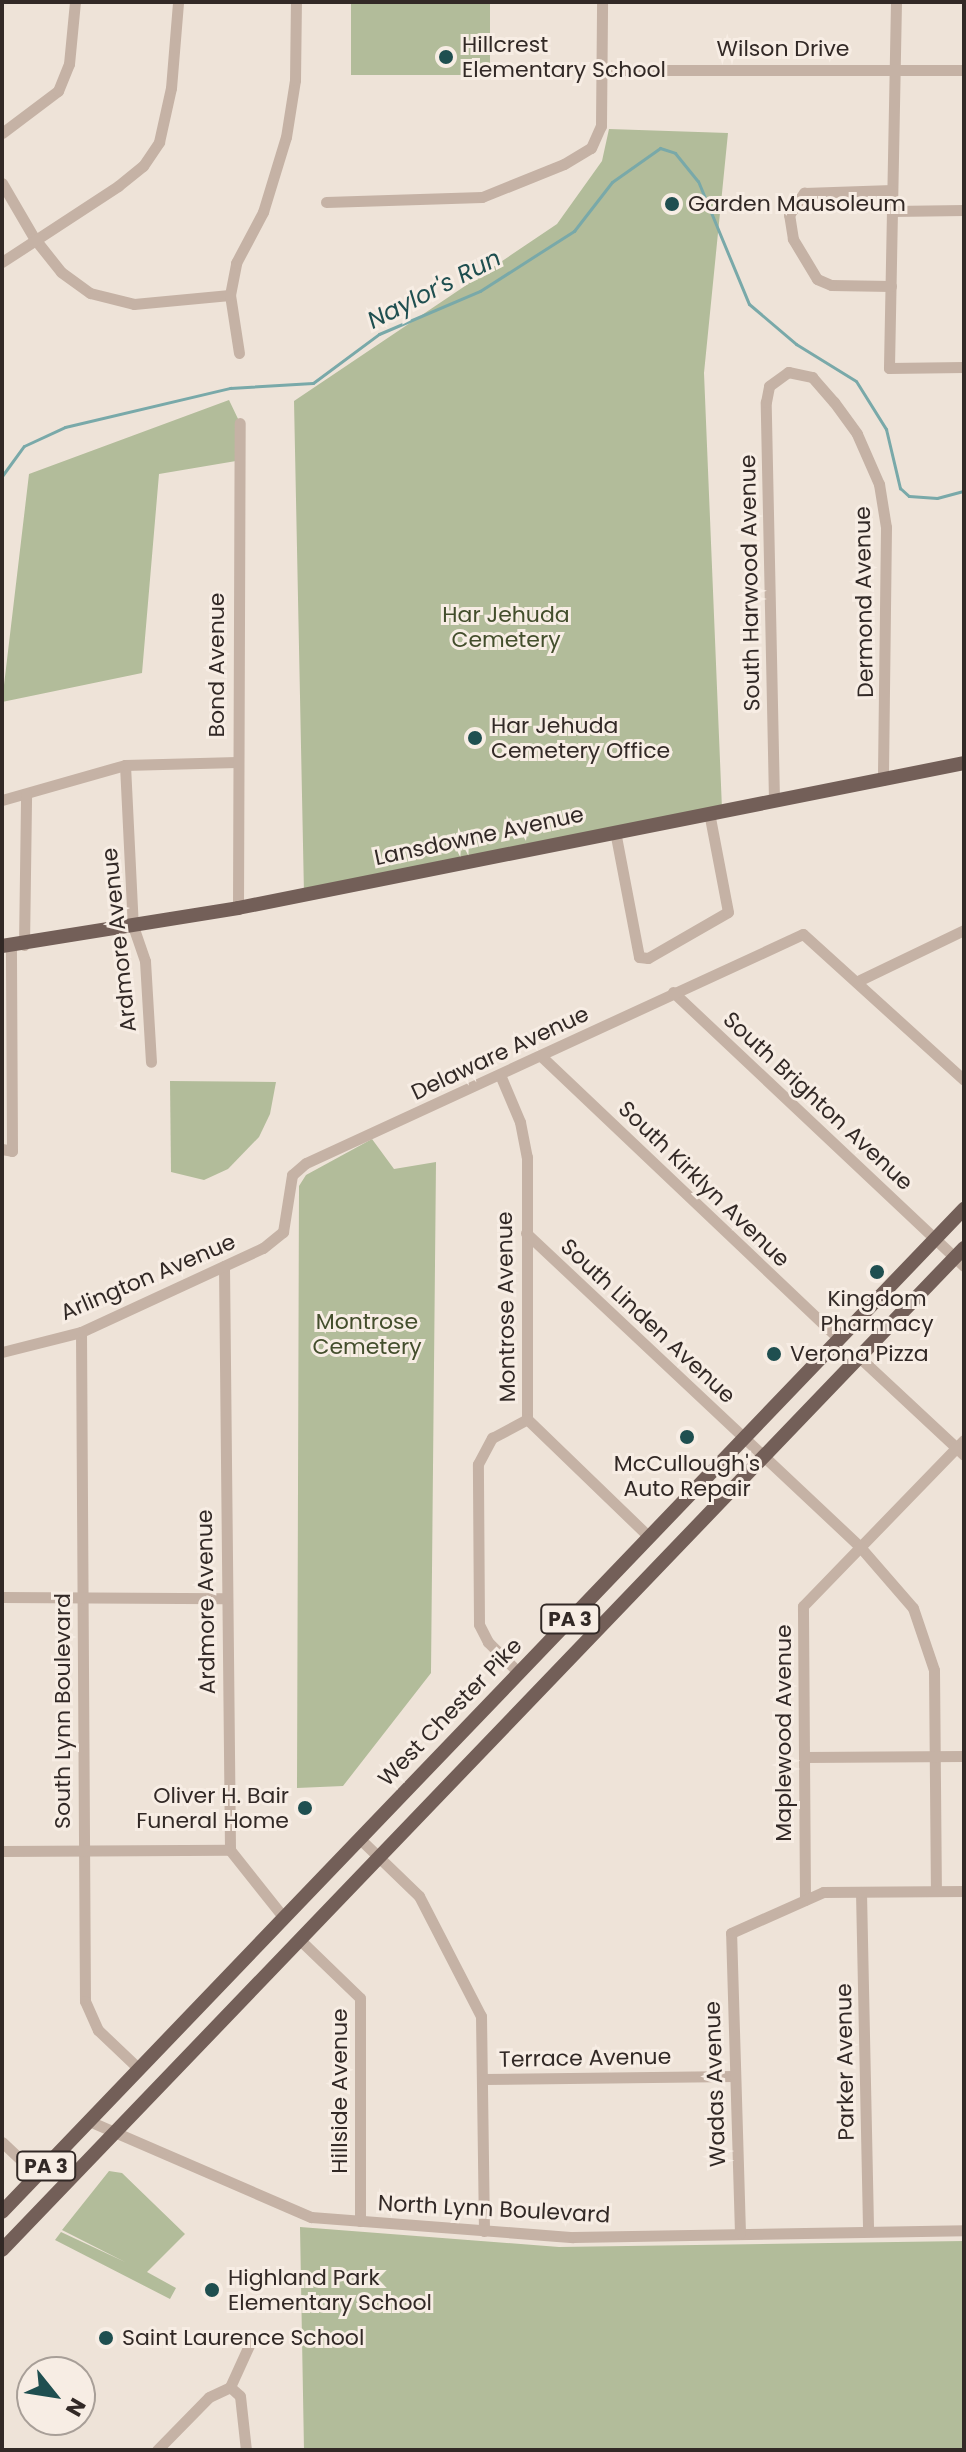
<!DOCTYPE html>
<html>
<head>
<meta charset="utf-8">
<style>
  body { margin:0 }
  #map { position:relative; width:966px; height:2452px; overflow:hidden; background:#eee3d8; font-family:Poppins,sans-serif }
  div>[style] { position:absolute }
  [style*='--x'] { left:calc(var(--x)*1px); top:calc(var(--y)*1px); width:calc(var(--w)*1px); rotate:calc(var(--a)*1deg) }
  .green>* { inset:0; background:#b2bc9a; transform-origin:0 0 }
  .stream>* { height:3px; margin:-1.5px; padding:0 1.5px; transform-origin:1.5px; border-radius:1.5px; background:#79a9a9 }
  .minor>* { height:11px; margin:-5.5px; padding:0 5.5px; transform-origin:5.5px; border-radius:5.5px; background:#c5b2a5 }
  .major>* { height:14px; margin:-7px; padding:0 7px; transform-origin:7px; border-radius:7px; background:#735f58 }
  .dots>* { width:22px; height:22px; translate:-50% -50%; box-sizing:border-box; border:4px solid #f7ede4; border-radius:50% }
  span { translate:-50% -50%; white-space:nowrap; text-align:center; line-height:1.15; -webkit-text-stroke:6px #f7ede4; paint-order:stroke }
  .shield-label span { padding:2px 6px; background:#f7ede4; border:2px solid; border-radius:6px; -webkit-text-stroke-width:0 }
  .shield-label { font-size:20px; color:#322926; font-weight:700 }
  .poi-label { font-size:22px; color:#322926 }
  .left { translate:0 -50%; text-align:left }
  .right { translate:-100% -50%; text-align:right }
  .street-label { font-size:22px; color:#322926 }
  .park-label { font-size:22px; color:#434e2c }
  .water-label { font-size:24px; color:#1f4f50; font-style:italic }
  .frame { position:absolute; inset:0; border:4px solid #322926; pointer-events:none }
  .north { position:absolute; left:16px; top:2356px; width:80px; height:80px; box-sizing:border-box; background:#f7ede4; border:2px solid #a89f98; border-radius:50%; rotate:120deg; font-size:22px; font-weight:700; line-height:32px; text-align:center; color:#322926 }
  .north::after { content:''; display:block; margin:auto; width:28px; height:36px; background:#1f4f50; clip-path:polygon(50% 0,100% 100%,50% 72%,0 100%) }
</style>
</head>
<body>
<div id="map">
  <div class="green">
    <i style="left:351px;top:2px;width:139px;height:73px"></i>
    <i style="clip-path:polygon(609px 129px,728px 133px,704px 373px,722px 809px,304px 894px,294px 401px,557px 224px,602px 161px)"></i>
    <i style="clip-path:polygon(229px 400px,240px 423px,236px 461px,159px 474px,142px 673px,2px 702px,29px 474px)"></i>
    <i style="clip-path:polygon(170px 1081px,276px 1082px,270px 1114px,259px 1137px,228px 1169px,204px 1180px,171px 1172px)"></i>
    <i style="clip-path:polygon(372px 1139px,394px 1169px,436px 1162px,431px 1673px,343px 1786px,297px 1788px,299px 1186px,306px 1175px)"></i>
    <i style="clip-path:polygon(109px 2171px,122px 2173px,185px 2234px,147px 2272px,176px 2288px,170px 2299px,55px 2240px,61px 2232px,125px 2262px,62px 2230px)"></i>
    <i style="clip-path:polygon(300px 2227px,559px 2247px,964px 2241px,964px 2450px,304px 2450px)"></i>
  </div>
  <div class="stream">
    <i style="--x:2;--y:476;--w:37;--a:-54"></i>
    <i style="--x:24;--y:446;--w:45;--a:-24.9"></i>
    <i style="--x:65;--y:427;--w:170;--a:-13.3"></i>
    <i style="--x:230;--y:388;--w:83;--a:-3.4"></i>
    <i style="--x:313;--y:383;--w:82;--a:-36.6"></i>
    <i style="--x:379;--y:334;--w:110;--a:-23.1"></i>
    <i style="--x:480;--y:291;--w:112;--a:-32.6"></i>
    <i style="--x:574;--y:231;--w:62;--a:-52.2"></i>
    <i style="--x:612;--y:182;--w:59;--a:-35.3"></i>
    <i style="--x:660;--y:148;--w:16;--a:18"></i>
    <i style="--x:675;--y:153;--w:36;--a:51"></i>
    <i style="--x:698;--y:181;--w:133;--a:67.5"></i>
    <i style="--x:749;--y:304;--w:62;--a:40.4"></i>
    <i style="--x:796;--y:344;--w:70;--a:31.7"></i>
    <i style="--x:856;--y:381;--w:57;--a:58"></i>
    <i style="--x:886;--y:429;--w:61;--a:76.7"></i>
    <i style="--x:900;--y:488;--w:12;--a:42"></i>
    <i style="--x:909;--y:496;--w:28;--a:4"></i>
    <i style="--x:937;--y:498;--w:28;--a:-15"></i>
  </div>
  <div class="minor">
    <i style="--x:896;--y:2;--w:366;--a:91.1"></i>
    <i style="--x:889;--y:368;--w:75;--a:-0.8"></i>
    <i style="--x:601;--y:70;--w:363;--a:0"></i>
    <i style="--x:2;--y:133;--w:70;--a:-36.9"></i>
    <i style="--x:58;--y:91;--w:29;--a:-68"></i>
    <i style="--x:69;--y:64;--w:62;--a:-84.5"></i>
    <i style="--x:2;--y:183;--w:64;--a:59.8"></i>
    <i style="--x:34;--y:238;--w:43;--a:51.5"></i>
    <i style="--x:61;--y:272;--w:36;--a:36"></i>
    <i style="--x:90;--y:293;--w:45;--a:14"></i>
    <i style="--x:134;--y:304;--w:96;--a:-5.4"></i>
    <i style="--x:326;--y:202;--w:156;--a:-1.8"></i>
    <i style="--x:482;--y:197;--w:88;--a:-21.9"></i>
    <i style="--x:564;--y:164;--w:31;--a:-31"></i>
    <i style="--x:591;--y:148;--w:24;--a:-66"></i>
    <i style="--x:601;--y:126;--w:124;--a:-89.5"></i>
    <i style="--x:892;--y:211;--w:72;--a:-0.8"></i>
    <i style="--x:2;--y:262;--w:139;--a:-33.2"></i>
    <i style="--x:118;--y:186;--w:32;--a:-39"></i>
    <i style="--x:143;--y:166;--w:29;--a:-56"></i>
    <i style="--x:159;--y:142;--w:55;--a:-77.5"></i>
    <i style="--x:171;--y:88;--w:86;--a:-85.3"></i>
    <i style="--x:891;--y:286;--w:60;--a:-179"></i>
    <i style="--x:831;--y:285;--w:15;--a:-157"></i>
    <i style="--x:817;--y:279;--w:47;--a:-121"></i>
    <i style="--x:793;--y:239;--w:24;--a:-99"></i>
    <i style="--x:789;--y:215;--w:27;--a:-56"></i>
    <i style="--x:804;--y:193;--w:88;--a:-2"></i>
    <i style="--x:239;--y:353;--w:59;--a:-98.8"></i>
    <i style="--x:230;--y:295;--w:33;--a:-79"></i>
    <i style="--x:236;--y:263;--w:58;--a:-62.1"></i>
    <i style="--x:263;--y:212;--w:78;--a:-73"></i>
    <i style="--x:286;--y:137;--w:58;--a:-81"></i>
    <i style="--x:295;--y:80;--w:78;--a:-89.3"></i>
    <i style="--x:125;--y:765;--w:161;--a:87.2"></i>
    <i style="--x:133;--y:926;--w:37;--a:71"></i>
    <i style="--x:145;--y:961;--w:101;--a:86.6"></i>
    <i style="--x:2;--y:800;--w:128;--a:-15.9"></i>
    <i style="--x:125;--y:765;--w:112;--a:-1.5"></i>
    <i style="--x:774;--y:800;--w:398;--a:-91.2"></i>
    <i style="--x:766;--y:402;--w:16;--a:-79"></i>
    <i style="--x:769;--y:386;--w:24;--a:-36"></i>
    <i style="--x:788;--y:372;--w:25;--a:12"></i>
    <i style="--x:812;--y:377;--w:33;--a:49"></i>
    <i style="--x:834;--y:402;--w:39;--a:54"></i>
    <i style="--x:857;--y:434;--w:55;--a:66.3"></i>
    <i style="--x:879;--y:484;--w:44;--a:80.8"></i>
    <i style="--x:886;--y:527;--w:253;--a:90.7"></i>
    <i style="--x:615;--y:831;--w:128;--a:79.2"></i>
    <i style="--x:639;--y:957;--w:9;--a:6"></i>
    <i style="--x:648;--y:958;--w:92;--a:-29.9"></i>
    <i style="--x:728;--y:912;--w:102;--a:-100.8"></i>
    <i style="--x:238;--y:908;--w:485;--a:-89.8"></i>
    <i style="--x:24;--y:945;--w:151;--a:-89.2"></i>
    <i style="--x:860;--y:980;--w:115;--a:-25.7"></i>
    <i style="--x:673;--y:992;--w:400;--a:43.3"></i>
    <i style="--x:542;--y:1057;--w:410;--a:43.5"></i>
    <i style="--x:501;--y:1077;--w:49;--a:67.1"></i>
    <i style="--x:520;--y:1122;--w:36;--a:79"></i>
    <i style="--x:527;--y:1157;--w:262;--a:90"></i>
    <i style="--x:527;--y:1419;--w:170;--a:44"></i>
    <i style="--x:2;--y:1149;--w:10;--a:11"></i>
    <i style="--x:12;--y:1151;--w:205;--a:-90.3"></i>
    <i style="--x:526;--y:1233;--w:460;--a:43.2"></i>
    <i style="--x:861;--y:1548;--w:79;--a:49.1"></i>
    <i style="--x:913;--y:1608;--w:65;--a:71.3"></i>
    <i style="--x:934;--y:1670;--w:221;--a:89.5"></i>
    <i style="--x:224;--y:1266;--w:584;--a:89.41"></i>
    <i style="--x:230;--y:1850;--w:87;--a:51.5"></i>
    <i style="--x:81;--y:1332;--w:669;--a:89.66"></i>
    <i style="--x:85;--y:2001;--w:32;--a:66"></i>
    <i style="--x:98;--y:2030;--w:57;--a:43.6"></i>
    <i style="--x:2;--y:1352;--w:81;--a:-14.2"></i>
    <i style="--x:81;--y:1332;--w:200;--a:-24.8"></i>
    <i style="--x:263;--y:1248;--w:26;--a:-39"></i>
    <i style="--x:283;--y:1232;--w:58;--a:-81"></i>
    <i style="--x:292;--y:1175;--w:18;--a:-41"></i>
    <i style="--x:306;--y:1163;--w:547;--a:-24.74"></i>
    <i style="--x:803;--y:934;--w:217;--a:42.2"></i>
    <i style="--x:859;--y:1357;--w:144;--a:43"></i>
    <i style="--x:2;--y:1597;--w:224;--a:0.3"></i>
    <i style="--x:519;--y:1673;--w:44;--a:-135"></i>
    <i style="--x:488;--y:1642;--w:20;--a:-117"></i>
    <i style="--x:479;--y:1624;--w:160;--a:-90.4"></i>
    <i style="--x:478;--y:1464;--w:30;--a:-62"></i>
    <i style="--x:492;--y:1438;--w:40;--a:-28"></i>
    <i style="--x:804;--y:1757;--w:160;--a:-0.4"></i>
    <i style="--x:360;--y:1839;--w:82;--a:44"></i>
    <i style="--x:419;--y:1896;--w:135;--a:62.7"></i>
    <i style="--x:481;--y:2016;--w:215;--a:89.2"></i>
    <i style="--x:2;--y:1851;--w:228;--a:-0.3"></i>
    <i style="--x:861;--y:1892;--w:339;--a:88.8"></i>
    <i style="--x:805;--y:1900;--w:294;--a:-90.4"></i>
    <i style="--x:803;--y:1606;--w:231;--a:-45.9"></i>
    <i style="--x:300;--y:1940;--w:83;--a:44"></i>
    <i style="--x:360;--y:1998;--w:223;--a:90"></i>
    <i style="--x:484;--y:2079;--w:251;--a:-0.7"></i>
    <i style="--x:89;--y:2121;--w:242;--a:23.4"></i>
    <i style="--x:311;--y:2217;--w:263;--a:4.4"></i>
    <i style="--x:573;--y:2237;--w:391;--a:-1"></i>
    <i style="--x:2;--y:2142;--w:48;--a:43.3"></i>
    <i style="--x:740;--y:2233;--w:300;--a:-91.7"></i>
    <i style="--x:731;--y:1933;--w:101;--a:-24"></i>
    <i style="--x:823;--y:1892;--w:141;--a:-0.4"></i>
    <i style="--x:230;--y:2387;--w:13;--a:42"></i>
    <i style="--x:240;--y:2396;--w:54;--a:83.7"></i>
    <i style="--x:230;--y:2387;--w:51;--a:-65.5"></i>
    <i style="--x:157;--y:2450;--w:74;--a:-45.5"></i>
    <i style="--x:209;--y:2397;--w:23;--a:-25"></i>
  </div>
  <div class="major">
    <i style="--x:2;--y:946;--w:239;--a:-9.1"></i>
    <i style="--x:238;--y:908;--w:740;--a:-11.29"></i>
    <i style="--x:2;--y:2212;--w:1390;--a:-46.2"></i>
    <i style="--x:2;--y:2250;--w:1389;--a:-46.17"></i>
  </div>
  <div class="dots">
    <i style="left:446px;top:57px;background:#1f4f50"></i>
    <i style="left:672px;top:204px;background:#1f4f50"></i>
    <i style="left:475px;top:738px;background:#1f4f50"></i>
    <i style="left:877px;top:1272px;background:#1f4f50"></i>
    <i style="left:774px;top:1354px;background:#1f4f50"></i>
    <i style="left:687px;top:1437px;background:#1f4f50"></i>
    <i style="left:305px;top:1808px;background:#1f4f50"></i>
    <i style="left:212px;top:2290px;background:#1f4f50"></i>
    <i style="left:106px;top:2338px;background:#1f4f50"></i>
  </div>
  <div class="shield-label">
    <span style="left:570px;top:1619px">PA 3</span>
    <span style="left:46px;top:2166px">PA 3</span>
  </div>
  <div class="poi-label">
    <span class="left" style="left:462px;top:57px">Hillcrest<br>Elementary School</span>
    <span class="left" style="left:688px;top:204px">Garden Mausoleum</span>
    <span class="left" style="left:491px;top:738px">Har Jehuda<br>Cemetery Office</span>
    <span style="left:877px;top:1311px">Kingdom<br>Pharmacy</span>
    <span class="left" style="left:790px;top:1354px">Verona Pizza</span>
    <span style="left:687px;top:1476px">McCullough's<br>Auto Repair</span>
    <span class="right" style="left:289px;top:1808px">Oliver H. Bair<br>Funeral Home</span>
    <span class="left" style="left:228px;top:2290px">Highland Park<br>Elementary School</span>
    <span class="left" style="left:122px;top:2338px">Saint Laurence School</span>
  </div>
  <div class="street-label">
    <span style="left:783px;top:49px">Wilson Drive</span>
    <span style="left:750px;top:583px;rotate:-91deg">South Harwood Avenue</span>
    <span style="left:864px;top:602px;rotate:-91deg">Dermond Avenue</span>
    <span style="left:217px;top:665px;rotate:-90deg">Bond Avenue</span>
    <span style="left:479px;top:836px;rotate:-12deg">Lansdowne Avenue</span>
    <span style="left:119px;top:940px;rotate:-96deg">Ardmore Avenue</span>
    <span style="left:500px;top:1053px;rotate:-25deg">Delaware Avenue</span>
    <span style="left:818px;top:1101px;rotate:43deg">South Brighton Avenue</span>
    <span style="left:704px;top:1184px;rotate:44deg">South Kirklyn Avenue</span>
    <span style="left:148px;top:1277px;rotate:-23deg">Arlington Avenue</span>
    <span style="left:506px;top:1307px;rotate:-91deg">Montrose Avenue</span>
    <span style="left:648px;top:1321px;rotate:43deg">South Linden Avenue</span>
    <span style="left:206px;top:1602px;rotate:-91deg">Ardmore Avenue</span>
    <span style="left:63px;top:1711px;rotate:-90deg">South Lynn Boulevard</span>
    <span style="left:450px;top:1712px;rotate:-46deg">West Chester Pike</span>
    <span style="left:784px;top:1733px;rotate:-90deg">Maplewood Avenue</span>
    <span style="left:585px;top:2058px;rotate:-1deg">Terrace Avenue</span>
    <span style="left:845px;top:2062px;rotate:-91deg">Parker Avenue</span>
    <span style="left:715px;top:2084px;rotate:-92deg">Wadas Avenue</span>
    <span style="left:340px;top:2091px;rotate:-90deg">Hillside Avenue</span>
    <span style="left:494px;top:2209px;rotate:3deg">North Lynn Boulevard</span>
  </div>
  <div class="park-label">
    <span style="left:506px;top:627px">Har Jehuda<br>Cemetery</span>
    <span style="left:367px;top:1334px">Montrose<br>Cemetery</span>
  </div>
  <div class="water-label">
    <span style="left:434px;top:289px;rotate:-27deg">Naylor's Run</span>
  </div>
  <div class="frame"></div>
  <div class="north">N</div>
</div>
</body>
</html>
